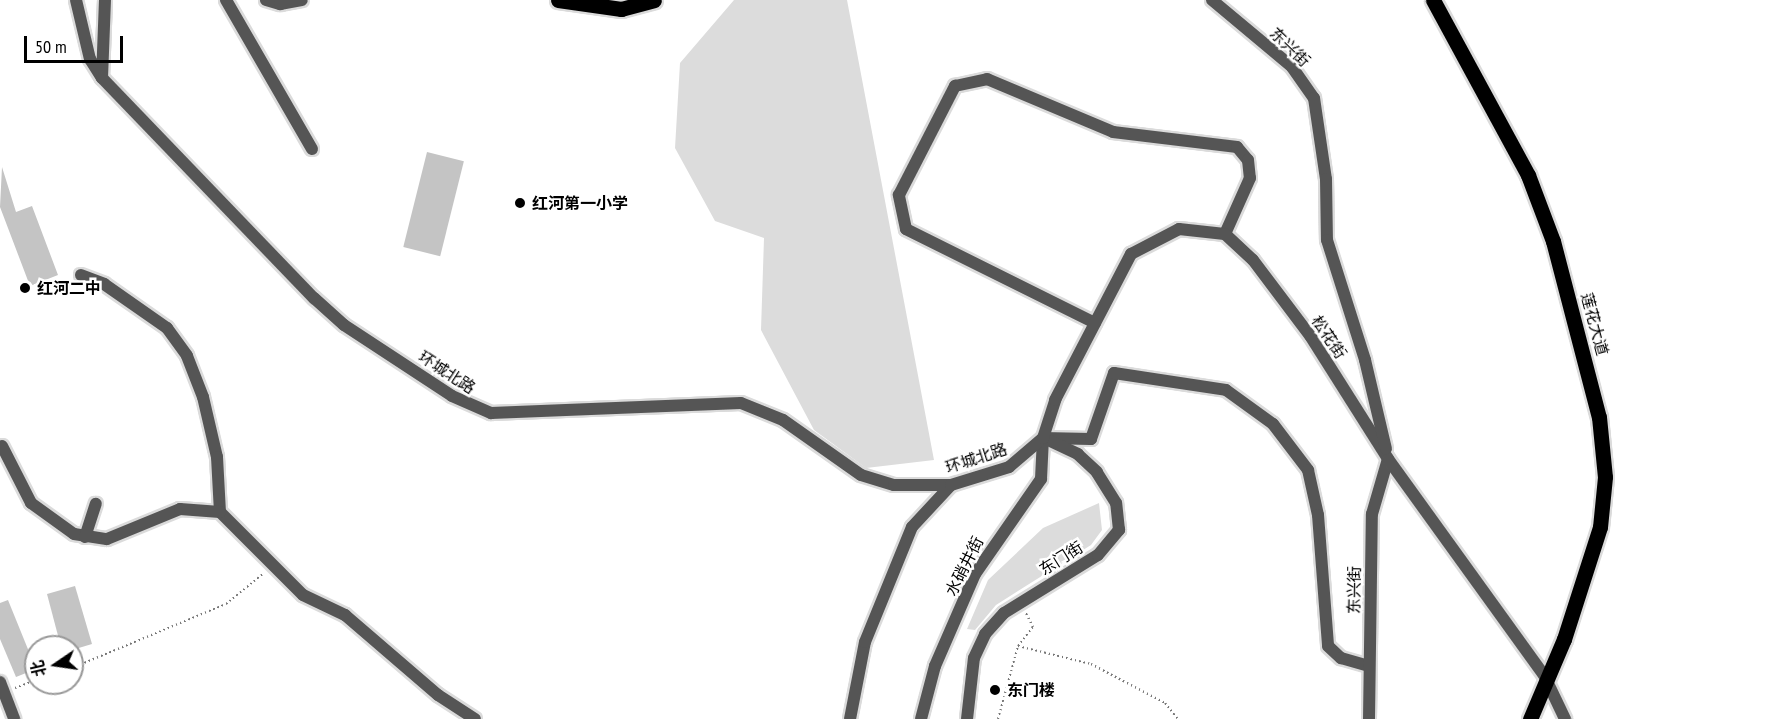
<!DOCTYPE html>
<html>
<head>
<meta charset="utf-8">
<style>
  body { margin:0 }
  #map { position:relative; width:1790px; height:719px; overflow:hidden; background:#fff; font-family:"PT Sans Narrow","Noto Sans SC",sans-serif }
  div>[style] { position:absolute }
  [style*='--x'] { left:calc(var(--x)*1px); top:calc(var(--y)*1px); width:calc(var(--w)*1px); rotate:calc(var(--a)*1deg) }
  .green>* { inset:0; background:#dcdcdc }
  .building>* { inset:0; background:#c4c4c4; transform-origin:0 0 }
  .path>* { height:2px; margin-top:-1px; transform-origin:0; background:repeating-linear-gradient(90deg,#777 0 1.5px,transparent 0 4.5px) }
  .roads { filter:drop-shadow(2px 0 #dbdbdb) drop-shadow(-2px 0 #dbdbdb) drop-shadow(0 2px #dbdbdb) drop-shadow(0 -2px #dbdbdb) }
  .minor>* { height:12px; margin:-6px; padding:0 6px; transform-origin:6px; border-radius:6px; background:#555 }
  .tertiary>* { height:12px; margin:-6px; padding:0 6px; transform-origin:6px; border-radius:6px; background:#555 }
  .primary>* { height:15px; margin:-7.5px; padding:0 7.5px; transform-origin:7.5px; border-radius:7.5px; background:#000 }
  .dots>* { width:16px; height:16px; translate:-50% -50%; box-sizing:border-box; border:3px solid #fff; border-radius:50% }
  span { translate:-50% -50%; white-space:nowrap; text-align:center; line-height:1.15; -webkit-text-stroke:5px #fff; paint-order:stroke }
  .street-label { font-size:16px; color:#000 }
  .poi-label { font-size:16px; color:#000; font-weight:700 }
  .left { translate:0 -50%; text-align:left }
  .north { position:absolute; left:24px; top:635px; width:60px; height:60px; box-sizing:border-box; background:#fff; border:2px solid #999; border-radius:50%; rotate:257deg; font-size:16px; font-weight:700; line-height:24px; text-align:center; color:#000 }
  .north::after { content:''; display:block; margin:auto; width:21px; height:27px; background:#000; clip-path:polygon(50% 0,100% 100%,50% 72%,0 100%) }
  .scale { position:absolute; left:24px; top:36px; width:99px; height:27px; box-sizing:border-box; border:3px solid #000; border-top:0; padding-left:8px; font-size:18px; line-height:21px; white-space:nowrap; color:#000; -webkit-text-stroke:4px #fff; paint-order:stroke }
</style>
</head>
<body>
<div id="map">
  <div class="green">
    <i style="clip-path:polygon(734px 0,847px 0,934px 460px,866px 468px,814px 430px,761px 330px,764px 238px,715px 221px,675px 148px,680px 63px)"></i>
    <i style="clip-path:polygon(1099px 503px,1102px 530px,1091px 545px,996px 605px,975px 630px,967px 629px,988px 580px,1043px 528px)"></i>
  </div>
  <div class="building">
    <i style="left:427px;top:152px;width:38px;height:98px;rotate:14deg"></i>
    <i style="clip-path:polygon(2px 167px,16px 212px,32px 206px,58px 275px,30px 286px,0 207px)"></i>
    <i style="clip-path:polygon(75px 586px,92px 644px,72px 650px,61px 647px,47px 594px)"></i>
    <i style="clip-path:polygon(8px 600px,36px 669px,16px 677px,0 639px,0 603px)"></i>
  </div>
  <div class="path">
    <i style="--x:1018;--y:646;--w:75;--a:13.9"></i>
    <i style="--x:1091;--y:664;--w:84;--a:27.8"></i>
    <i style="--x:1165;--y:703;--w:21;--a:51"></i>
    <i style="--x:72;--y:668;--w:167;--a:-22.6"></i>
    <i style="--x:226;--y:604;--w:49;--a:-39.2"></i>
    <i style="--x:15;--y:688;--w:22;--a:-21"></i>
    <i style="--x:998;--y:719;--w:76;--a:-74.7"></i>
    <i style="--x:1018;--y:646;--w:24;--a:-52"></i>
    <i style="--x:1033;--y:627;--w:16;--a:-117"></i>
  </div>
  <div class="roads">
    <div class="minor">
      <i style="--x:226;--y:0;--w:172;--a:60"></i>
      <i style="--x:266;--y:0;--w:15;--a:16"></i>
      <i style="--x:280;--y:4;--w:22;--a:-10"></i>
      <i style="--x:102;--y:78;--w:78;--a:-87.8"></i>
      <i style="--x:81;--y:275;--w:25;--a:21"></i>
      <i style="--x:104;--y:284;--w:77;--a:34.9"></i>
      <i style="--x:167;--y:328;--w:34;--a:54"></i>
      <i style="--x:187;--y:356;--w:44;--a:68.7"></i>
      <i style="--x:203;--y:397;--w:62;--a:76.9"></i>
      <i style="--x:217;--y:457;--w:55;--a:86.9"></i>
      <i style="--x:220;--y:512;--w:117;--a:45"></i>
      <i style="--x:303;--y:595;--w:47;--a:25.5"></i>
      <i style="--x:345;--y:615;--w:123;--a:40.7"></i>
      <i style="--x:438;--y:695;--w:44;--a:33"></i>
      <i style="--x:1095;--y:323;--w:211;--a:-153.6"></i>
      <i style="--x:906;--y:229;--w:35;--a:-102"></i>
      <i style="--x:899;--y:195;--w:123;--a:-62.8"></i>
      <i style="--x:955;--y:86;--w:33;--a:-12"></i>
      <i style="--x:987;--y:79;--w:137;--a:22.8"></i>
      <i style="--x:1113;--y:132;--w:125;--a:6.9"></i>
      <i style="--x:1237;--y:147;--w:17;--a:50"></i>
      <i style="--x:1248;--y:160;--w:18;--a:84"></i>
      <i style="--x:1250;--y:178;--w:61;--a:114.1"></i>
      <i style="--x:1043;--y:438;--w:48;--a:1.2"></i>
      <i style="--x:1091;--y:439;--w:70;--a:-70.8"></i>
      <i style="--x:1114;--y:373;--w:113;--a:8.6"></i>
      <i style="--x:1226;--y:390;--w:58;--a:35.9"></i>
      <i style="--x:1273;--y:424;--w:58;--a:52.7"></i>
      <i style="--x:1308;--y:470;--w:46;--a:77.5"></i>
      <i style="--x:1318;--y:515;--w:131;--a:85.6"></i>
      <i style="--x:1328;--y:646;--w:18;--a:43"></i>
      <i style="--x:1341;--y:658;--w:29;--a:16"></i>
      <i style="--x:2;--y:446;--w:64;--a:63"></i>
      <i style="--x:31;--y:503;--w:53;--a:35.8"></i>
      <i style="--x:74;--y:534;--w:33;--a:9"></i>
      <i style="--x:107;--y:539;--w:79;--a:-22.3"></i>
      <i style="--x:180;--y:509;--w:40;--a:4.3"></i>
      <i style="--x:85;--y:537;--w:35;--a:-72"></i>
      <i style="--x:1545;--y:677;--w:47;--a:64.5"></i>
      <i style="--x:0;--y:682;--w:40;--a:69"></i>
      <i style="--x:850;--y:719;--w:78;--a:-79"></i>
      <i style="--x:865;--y:642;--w:124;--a:-67.8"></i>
      <i style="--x:912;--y:527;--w:57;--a:-47.1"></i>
      <i style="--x:921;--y:719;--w:55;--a:-75.2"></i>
      <i style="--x:935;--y:666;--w:100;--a:-66.5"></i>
      <i style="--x:975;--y:574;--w:116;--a:-55.2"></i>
      <i style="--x:1041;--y:479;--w:41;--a:-87.2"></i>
      <i style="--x:967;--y:719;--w:61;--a:-83.5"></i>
      <i style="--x:974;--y:658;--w:26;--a:-65"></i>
      <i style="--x:985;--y:634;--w:28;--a:-48"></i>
      <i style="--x:1004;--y:613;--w:110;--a:-31.7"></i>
      <i style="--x:1098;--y:555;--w:33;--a:-50"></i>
      <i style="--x:1119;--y:530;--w:27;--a:-96"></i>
      <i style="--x:1116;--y:503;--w:36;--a:-122"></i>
      <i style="--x:1097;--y:472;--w:26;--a:-137"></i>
      <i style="--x:1078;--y:454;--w:31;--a:-155"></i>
      <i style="--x:1369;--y:719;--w:205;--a:-89.2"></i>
      <i style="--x:1372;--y:514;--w:57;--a:-73.8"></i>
    </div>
    <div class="tertiary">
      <i style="--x:76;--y:0;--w:61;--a:76.7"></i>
      <i style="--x:90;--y:59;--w:22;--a:58"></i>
      <i style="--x:102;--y:78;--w:306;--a:46.1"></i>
      <i style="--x:314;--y:298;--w:40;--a:42"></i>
      <i style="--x:344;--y:325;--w:129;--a:33.3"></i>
      <i style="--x:452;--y:396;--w:43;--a:23.6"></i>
      <i style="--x:491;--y:413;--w:250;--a:-2.3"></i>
      <i style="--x:741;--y:403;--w:45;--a:22"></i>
      <i style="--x:783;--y:420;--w:95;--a:35.2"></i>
      <i style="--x:861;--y:475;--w:34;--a:17"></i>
      <i style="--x:894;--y:485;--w:57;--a:0"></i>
      <i style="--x:951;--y:485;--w:61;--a:-17.2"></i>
      <i style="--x:1009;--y:467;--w:45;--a:-40.5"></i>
      <i style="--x:1043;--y:438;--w:40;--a:-72"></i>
      <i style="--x:1055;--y:400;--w:165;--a:-62.5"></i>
      <i style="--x:1131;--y:254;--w:54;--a:-27.5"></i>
      <i style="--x:1179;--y:229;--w:46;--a:6.2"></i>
      <i style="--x:1225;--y:234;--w:38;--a:43"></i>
      <i style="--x:1253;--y:260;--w:96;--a:53"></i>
      <i style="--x:1311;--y:337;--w:144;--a:57.7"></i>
      <i style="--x:1388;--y:459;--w:269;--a:54.2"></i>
      <i style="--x:1212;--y:0;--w:104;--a:39.9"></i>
      <i style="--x:1292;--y:67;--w:38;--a:55"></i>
      <i style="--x:1314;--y:98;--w:82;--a:81.6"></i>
      <i style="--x:1326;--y:179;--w:61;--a:89.1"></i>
      <i style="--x:1327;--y:240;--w:126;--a:72.4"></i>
      <i style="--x:1365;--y:360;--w:91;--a:76.7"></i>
    </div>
    <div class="primary">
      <i style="--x:558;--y:0;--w:64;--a:8.1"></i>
      <i style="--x:621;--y:9;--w:34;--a:-15"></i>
      <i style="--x:1433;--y:0;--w:199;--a:61.5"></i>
      <i style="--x:1528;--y:175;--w:71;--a:69.3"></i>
      <i style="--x:1553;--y:241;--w:182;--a:75.4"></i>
      <i style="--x:1599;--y:417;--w:60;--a:84.3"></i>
      <i style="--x:1605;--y:477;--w:50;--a:95.7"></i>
      <i style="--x:1600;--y:527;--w:118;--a:107.8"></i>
      <i style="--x:1564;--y:639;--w:87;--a:113"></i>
    </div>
  </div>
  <div class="dots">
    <i style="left:520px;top:203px;background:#000"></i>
    <i style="left:25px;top:288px;background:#000"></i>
    <i style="left:995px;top:690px;background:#000"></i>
  </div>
  <div class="street-label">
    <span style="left:1290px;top:47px;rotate:44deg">东兴街</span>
    <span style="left:1595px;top:324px;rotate:75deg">莲花大道</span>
    <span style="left:1329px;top:337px;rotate:56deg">松花街</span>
    <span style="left:447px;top:372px;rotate:33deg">环城北路</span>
    <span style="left:976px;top:458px;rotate:-18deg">环城北路</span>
    <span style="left:1061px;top:558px;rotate:-32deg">东门街</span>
    <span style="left:964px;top:566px;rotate:-63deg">水硝井街</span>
    <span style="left:1354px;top:590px;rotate:-89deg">东兴街</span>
  </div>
  <div class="poi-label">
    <span class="left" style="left:532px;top:203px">红河第一小学</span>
    <span class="left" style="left:37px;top:288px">红河二中</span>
    <span class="left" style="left:1007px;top:690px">东门楼</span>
  </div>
  <div class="north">北</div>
  <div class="scale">50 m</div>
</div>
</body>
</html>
